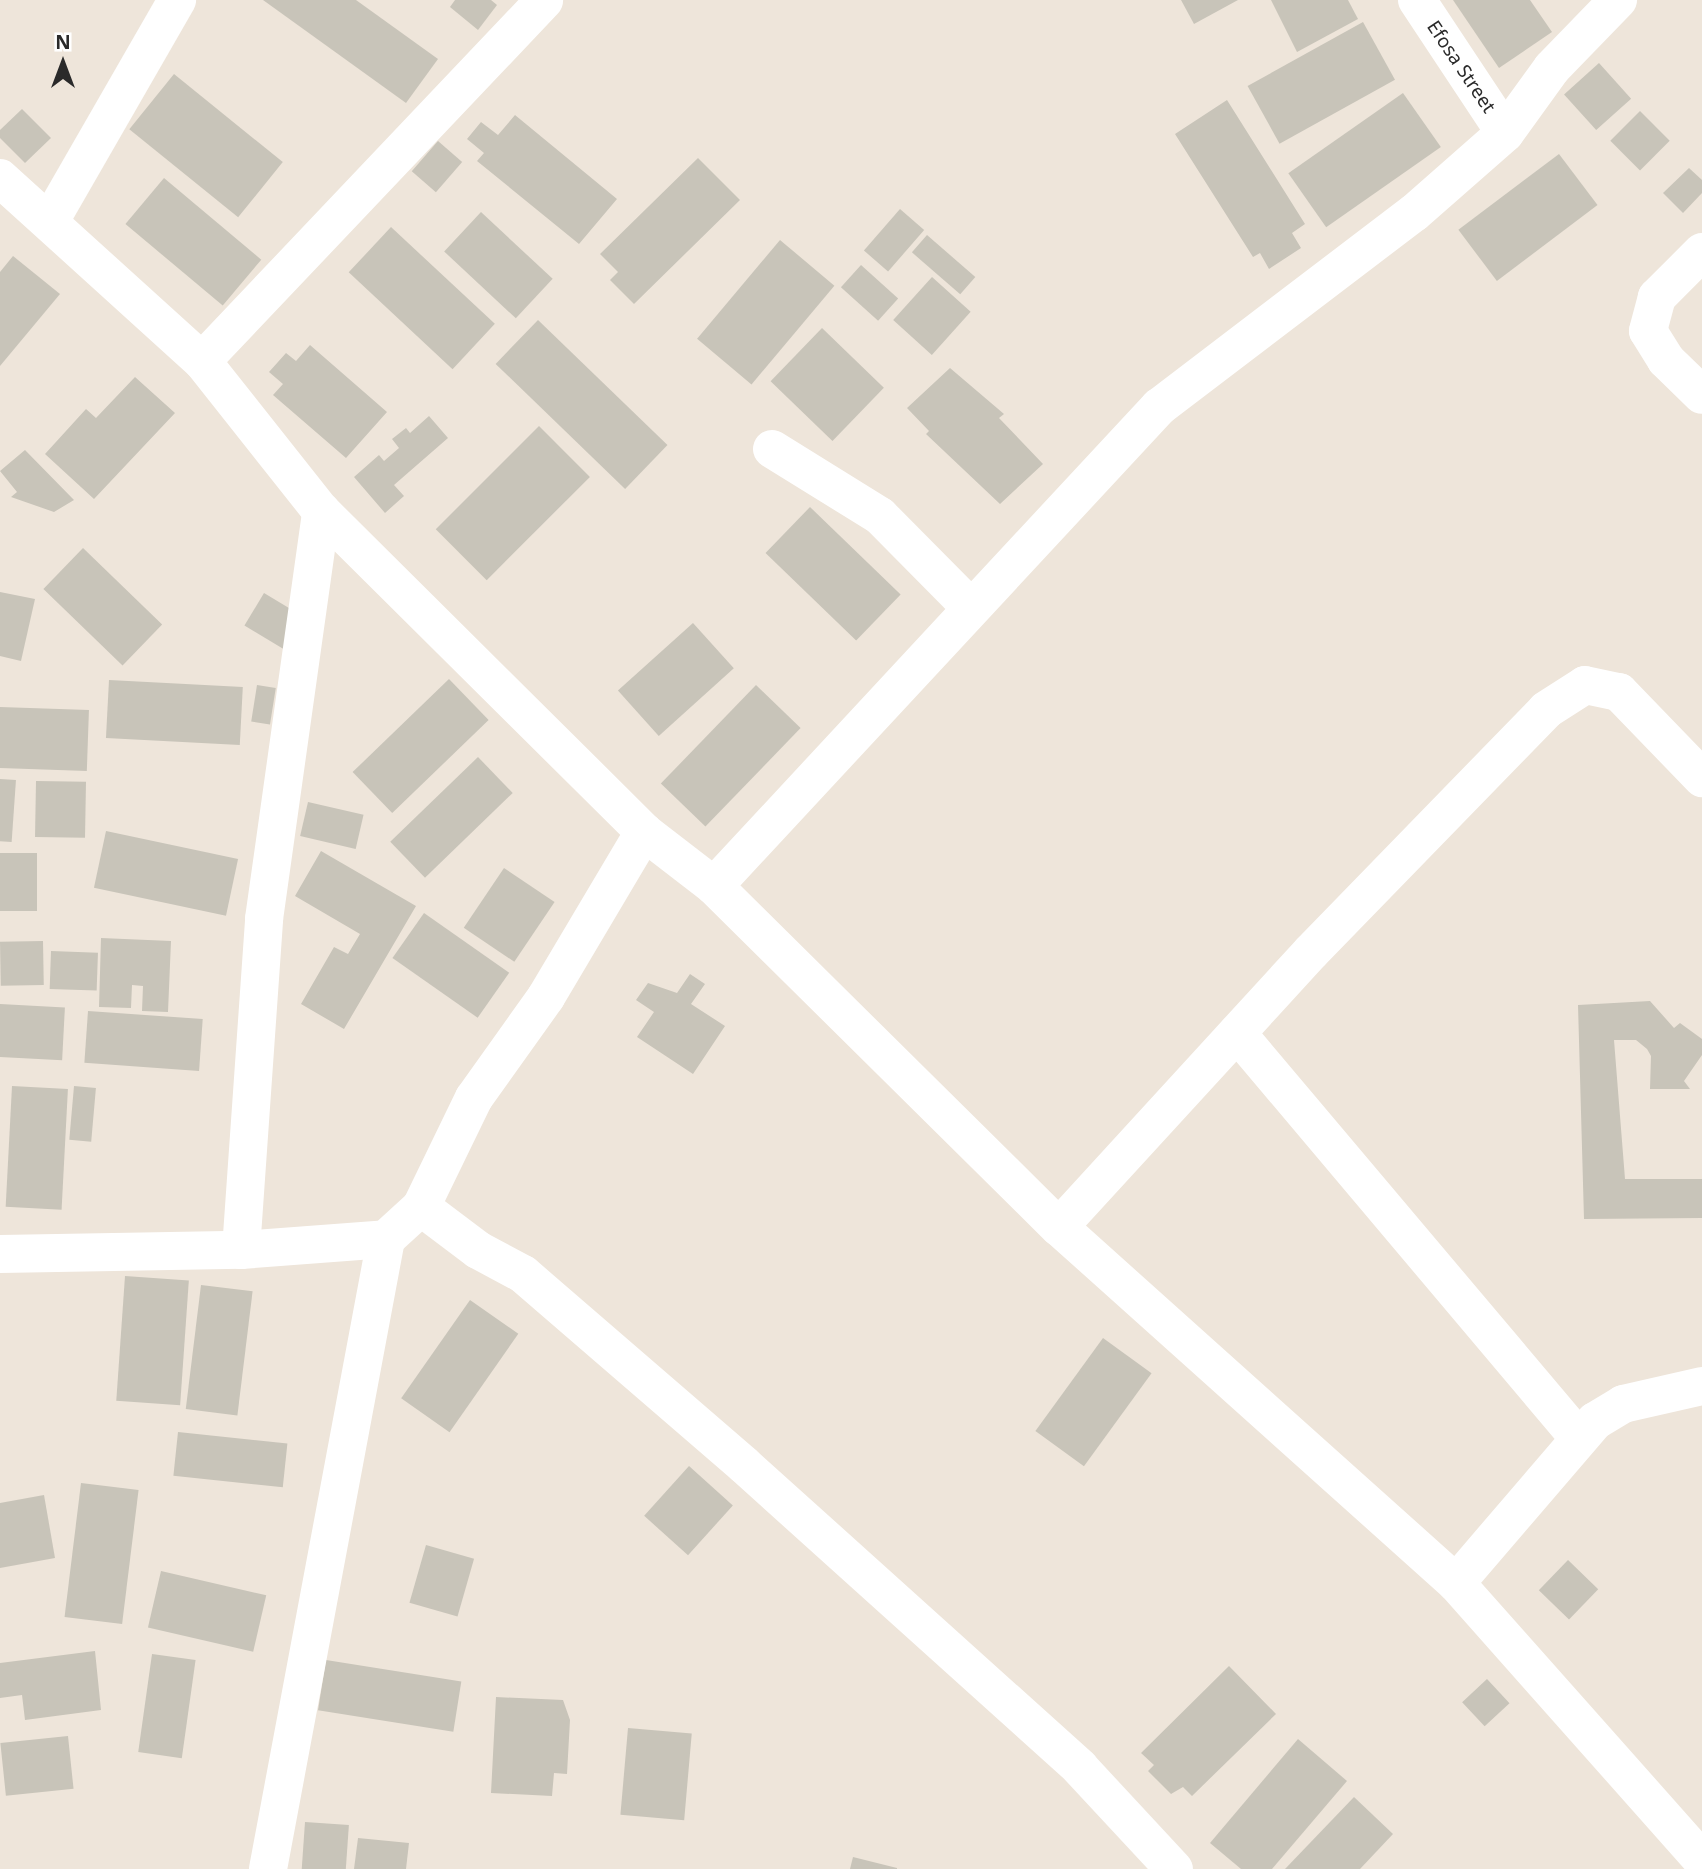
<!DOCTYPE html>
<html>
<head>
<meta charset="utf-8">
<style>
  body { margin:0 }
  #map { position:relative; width:1702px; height:1869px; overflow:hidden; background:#eee5da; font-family:"Noto Sans",sans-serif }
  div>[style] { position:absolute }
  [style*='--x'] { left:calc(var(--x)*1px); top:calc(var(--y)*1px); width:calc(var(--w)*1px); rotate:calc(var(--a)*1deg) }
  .building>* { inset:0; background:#c8c4b9; transform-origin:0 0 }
  .minor>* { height:38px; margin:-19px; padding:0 19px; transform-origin:19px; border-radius:19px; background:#fff }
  span { translate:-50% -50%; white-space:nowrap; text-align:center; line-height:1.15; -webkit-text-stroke:5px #fff; paint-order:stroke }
  .street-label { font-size:19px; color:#2a2a2a }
  .north { position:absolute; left:28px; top:28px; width:70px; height:70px; -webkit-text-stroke:5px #fff; paint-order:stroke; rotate:0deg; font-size:19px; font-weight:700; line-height:28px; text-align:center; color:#2a2a2a }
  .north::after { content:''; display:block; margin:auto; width:24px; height:32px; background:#2a2a2a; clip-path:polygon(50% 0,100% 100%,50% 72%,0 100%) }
</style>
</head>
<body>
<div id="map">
  <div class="building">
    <i style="clip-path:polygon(263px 0,356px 0,438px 59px,406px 103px)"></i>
    <i style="clip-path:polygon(455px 0,491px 0,497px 5px,478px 30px,450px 7px)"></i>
    <i style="clip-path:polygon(1181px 0,1238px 0,1194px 24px)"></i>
    <i style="clip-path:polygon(1271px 0,1348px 0,1358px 19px,1297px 52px)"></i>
    <i style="clip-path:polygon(1453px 0,1530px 0,1552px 32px,1499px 68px)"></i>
    <i style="left:1363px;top:22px;width:66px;height:132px;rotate:61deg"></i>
    <i style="left:1599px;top:63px;width:48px;height:47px;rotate:48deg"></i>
    <i style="left:174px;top:74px;width:140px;height:71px;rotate:39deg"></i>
    <i style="left:1403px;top:93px;width:66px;height:140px;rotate:55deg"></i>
    <i style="clip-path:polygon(1227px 100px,1305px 224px,1292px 233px,1301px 248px,1269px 269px,1260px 253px,1253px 257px,1175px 134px)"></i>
    <i style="clip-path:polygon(22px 109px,51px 138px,25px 163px,0 138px,0 130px)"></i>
    <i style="left:1640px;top:111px;width:42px;height:42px;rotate:45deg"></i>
    <i style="clip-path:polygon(515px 115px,617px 199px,579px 244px,477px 161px,484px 153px,467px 139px,481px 122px,498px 135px)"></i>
    <i style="left:438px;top:141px;width:32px;height:40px;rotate:41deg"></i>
    <i style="left:1559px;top:154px;width:64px;height:126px;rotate:53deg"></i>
    <i style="clip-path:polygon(698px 158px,740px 200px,634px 304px,610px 280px,618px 272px,600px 254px)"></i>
    <i style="clip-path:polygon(1689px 168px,1702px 180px,1702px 193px,1683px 213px,1663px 193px)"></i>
    <i style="left:164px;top:178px;width:127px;height:60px;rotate:40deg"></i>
    <i style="left:900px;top:209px;width:32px;height:55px;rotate:41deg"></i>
    <i style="left:481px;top:212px;width:98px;height:54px;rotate:43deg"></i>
    <i style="left:391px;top:227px;width:142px;height:62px;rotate:43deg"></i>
    <i style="left:927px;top:235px;width:64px;height:23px;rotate:41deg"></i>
    <i style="left:780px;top:240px;width:71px;height:129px;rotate:40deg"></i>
    <i style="clip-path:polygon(13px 256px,60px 294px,0 366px,0 272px)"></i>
    <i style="left:861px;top:265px;width:50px;height:30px;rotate:42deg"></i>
    <i style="left:932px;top:277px;width:52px;height:58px;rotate:42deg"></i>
    <i style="left:538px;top:320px;width:180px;height:61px;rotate:44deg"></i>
    <i style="left:822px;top:328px;width:86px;height:74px;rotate:44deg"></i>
    <i style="clip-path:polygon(310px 345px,387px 412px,346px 458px,273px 395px,283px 384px,269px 372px,286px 353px,296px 361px)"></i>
    <i style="clip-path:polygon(950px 368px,1004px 414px,999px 418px,1043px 464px,1000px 504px,926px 434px,929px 431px,907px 408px)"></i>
    <i style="clip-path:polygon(135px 377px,175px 413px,94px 499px,45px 454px,86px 409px,96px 418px)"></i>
    <i style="clip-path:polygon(429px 416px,448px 438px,394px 485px,404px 496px,385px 513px,354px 477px,379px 455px,384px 461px,399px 448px,392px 439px,406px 428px,410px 433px)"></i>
    <i style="left:539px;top:426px;width:72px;height:146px;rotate:45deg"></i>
    <i style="clip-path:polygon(25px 450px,74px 500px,54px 512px,11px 497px,17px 492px,0 471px)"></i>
    <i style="left:810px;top:507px;width:126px;height:64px;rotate:44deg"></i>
    <i style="left:83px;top:548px;width:110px;height:57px;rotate:44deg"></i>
    <i style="clip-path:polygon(0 592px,35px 599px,21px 661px,0 656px)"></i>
    <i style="left:264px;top:593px;width:48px;height:38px;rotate:31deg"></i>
    <i style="left:693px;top:623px;width:61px;height:101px;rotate:48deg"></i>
    <i style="left:449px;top:679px;width:57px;height:134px;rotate:46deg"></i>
    <i style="left:109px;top:680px;width:134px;height:58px;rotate:3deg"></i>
    <i style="left:257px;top:685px;width:19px;height:37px;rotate:9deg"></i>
    <i style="left:756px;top:685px;width:62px;height:137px;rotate:44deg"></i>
    <i style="left:0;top:707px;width:89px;height:61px;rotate:2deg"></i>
    <i style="left:478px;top:757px;width:50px;height:122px;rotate:46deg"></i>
    <i style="left:0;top:779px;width:16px;height:62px;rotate:4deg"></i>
    <i style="left:36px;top:781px;width:50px;height:56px;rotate:1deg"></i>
    <i style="left:308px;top:802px;width:57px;height:35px;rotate:13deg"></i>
    <i style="left:106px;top:831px;width:135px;height:58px;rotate:12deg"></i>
    <i style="clip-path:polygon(321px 851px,416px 906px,344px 1029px,301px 1004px,334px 947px,348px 954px,360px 934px,295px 896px)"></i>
    <i style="left:0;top:853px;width:37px;height:58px"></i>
    <i style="left:504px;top:868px;width:61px;height:72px;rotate:34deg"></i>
    <i style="left:424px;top:913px;width:104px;height:55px;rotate:35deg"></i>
    <i style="clip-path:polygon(101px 938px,171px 941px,168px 1012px,142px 1011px,143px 986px,132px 985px,131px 1008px,99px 1007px)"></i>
    <i style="left:43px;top:941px;width:44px;height:43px;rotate:89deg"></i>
    <i style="left:51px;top:951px;width:47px;height:38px;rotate:2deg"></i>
    <i style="clip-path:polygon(690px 974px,705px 984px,691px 1004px,725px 1026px,693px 1074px,637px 1037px,654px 1012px,636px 1000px,648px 983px,677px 993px)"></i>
    <i style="clip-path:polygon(1650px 1001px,1674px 1028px,1680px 1023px,1702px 1039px,1702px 1055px,1684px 1081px,1690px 1089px,1650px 1089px,1651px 1056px,1647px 1049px,1636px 1040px,1614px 1040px,1625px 1179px,1702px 1179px,1702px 1218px,1584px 1219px,1578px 1005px)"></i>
    <i style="left:0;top:1004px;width:65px;height:53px;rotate:3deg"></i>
    <i style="left:88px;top:1011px;width:115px;height:52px;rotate:4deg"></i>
    <i style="left:12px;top:1086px;width:56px;height:121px;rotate:3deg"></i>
    <i style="left:74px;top:1086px;width:22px;height:54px;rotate:5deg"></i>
    <i style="left:125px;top:1276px;width:64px;height:125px;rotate:4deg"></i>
    <i style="left:201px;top:1285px;width:52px;height:125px;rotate:7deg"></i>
    <i style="left:470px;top:1300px;width:59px;height:120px;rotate:35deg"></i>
    <i style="left:1103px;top:1338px;width:60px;height:115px;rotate:36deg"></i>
    <i style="left:178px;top:1432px;width:110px;height:44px;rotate:6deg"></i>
    <i style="left:689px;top:1466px;width:59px;height:67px;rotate:42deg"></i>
    <i style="left:81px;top:1483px;width:58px;height:135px;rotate:7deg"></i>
    <i style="clip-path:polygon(44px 1495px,55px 1558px,0 1568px,0 1503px)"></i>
    <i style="left:426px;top:1545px;width:50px;height:60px;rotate:16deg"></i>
    <i style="left:1568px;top:1560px;width:42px;height:42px;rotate:44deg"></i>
    <i style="left:161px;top:1571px;width:108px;height:58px;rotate:13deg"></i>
    <i style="clip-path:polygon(95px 1651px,101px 1710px,25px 1720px,22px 1695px,0 1698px,0 1663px)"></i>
    <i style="left:152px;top:1654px;width:44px;height:99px;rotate:8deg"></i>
    <i style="left:326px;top:1660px;width:137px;height:51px;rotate:9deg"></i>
    <i style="clip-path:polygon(1229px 1666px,1276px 1714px,1192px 1796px,1183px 1787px,1171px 1794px,1148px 1771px,1154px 1765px,1141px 1753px)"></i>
    <i style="left:1487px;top:1679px;width:33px;height:34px;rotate:47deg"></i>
    <i style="clip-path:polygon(496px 1697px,563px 1700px,570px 1720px,567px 1774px,554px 1773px,552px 1796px,491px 1793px)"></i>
    <i style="left:628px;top:1728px;width:64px;height:87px;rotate:5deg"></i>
    <i style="left:68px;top:1736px;width:53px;height:68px;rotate:84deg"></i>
    <i style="clip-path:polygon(1298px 1739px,1347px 1781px,1272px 1869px,1241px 1869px,1210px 1843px)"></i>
    <i style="clip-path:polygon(1354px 1797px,1393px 1834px,1360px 1869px,1285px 1869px)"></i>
    <i style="left:305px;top:1822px;width:44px;height:47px;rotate:4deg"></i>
    <i style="clip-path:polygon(358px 1838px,409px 1843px,406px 1869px,354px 1869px)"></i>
    <i style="clip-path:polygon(853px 1857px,897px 1868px,897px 1869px,850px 1869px)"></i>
  </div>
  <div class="minor">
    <i style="--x:1417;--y:0;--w:159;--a:56.5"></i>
    <i style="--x:0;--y:178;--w:273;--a:42.2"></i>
    <i style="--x:202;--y:361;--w:191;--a:51.6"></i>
    <i style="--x:321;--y:511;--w:455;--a:44.8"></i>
    <i style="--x:644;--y:832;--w:88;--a:37.6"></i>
    <i style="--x:714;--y:886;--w:485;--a:44.7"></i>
    <i style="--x:1059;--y:1227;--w:533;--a:41.88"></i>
    <i style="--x:1456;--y:1583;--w:370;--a:48.4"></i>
    <i style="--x:50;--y:221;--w:255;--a:-60.1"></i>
    <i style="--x:1702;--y:252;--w:64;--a:135"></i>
    <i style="--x:1657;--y:297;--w:35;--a:105"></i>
    <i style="--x:1648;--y:331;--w:34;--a:58"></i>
    <i style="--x:1666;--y:360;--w:50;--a:44.2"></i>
    <i style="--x:202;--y:361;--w:497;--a:-46.5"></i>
    <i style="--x:772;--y:449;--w:127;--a:31.8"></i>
    <i style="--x:880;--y:516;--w:129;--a:45.3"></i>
    <i style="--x:714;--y:886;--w:654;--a:-47.11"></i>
    <i style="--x:1159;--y:407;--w:320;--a:-37.3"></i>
    <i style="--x:1414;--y:213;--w:121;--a:-41.3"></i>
    <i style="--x:1505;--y:133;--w:80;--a:-54.1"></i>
    <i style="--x:1552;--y:68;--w:95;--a:-45.9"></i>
    <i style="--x:1237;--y:1033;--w:527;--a:49.85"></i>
    <i style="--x:421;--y:1207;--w:121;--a:-64.1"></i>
    <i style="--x:474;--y:1098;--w:124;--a:-54.5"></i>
    <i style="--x:546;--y:997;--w:192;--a:-59.3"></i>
    <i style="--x:1059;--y:1227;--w:373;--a:-47.5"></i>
    <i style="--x:1311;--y:952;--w:337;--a:-45.8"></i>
    <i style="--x:1546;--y:710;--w:46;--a:-32.7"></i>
    <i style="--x:1585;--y:685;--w:35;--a:12"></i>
    <i style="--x:1619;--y:692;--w:120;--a:46"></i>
    <i style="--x:241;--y:1250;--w:332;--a:-86"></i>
    <i style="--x:264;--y:919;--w:412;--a:-82"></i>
    <i style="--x:0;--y:1254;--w:241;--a:-1"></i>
    <i style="--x:241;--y:1250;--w:145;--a:-4.3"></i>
    <i style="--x:386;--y:1239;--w:47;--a:-42.4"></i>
    <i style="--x:421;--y:1207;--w:71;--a:37"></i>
    <i style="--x:478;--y:1250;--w:51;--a:28.1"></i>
    <i style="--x:523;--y:1274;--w:292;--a:40.8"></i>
    <i style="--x:744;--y:1465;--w:452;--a:42"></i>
    <i style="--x:1080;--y:1768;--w:138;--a:47.1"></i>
    <i style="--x:1456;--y:1583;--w:213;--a:-49.4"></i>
    <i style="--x:1595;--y:1421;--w:33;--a:-31"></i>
    <i style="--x:1623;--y:1404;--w:81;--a:-12.8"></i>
    <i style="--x:268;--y:1869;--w:641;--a:-79.39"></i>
  </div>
  <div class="street-label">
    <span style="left:1461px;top:67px;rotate:56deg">Efosa Street</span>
  </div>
  <div class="north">N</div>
</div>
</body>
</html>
